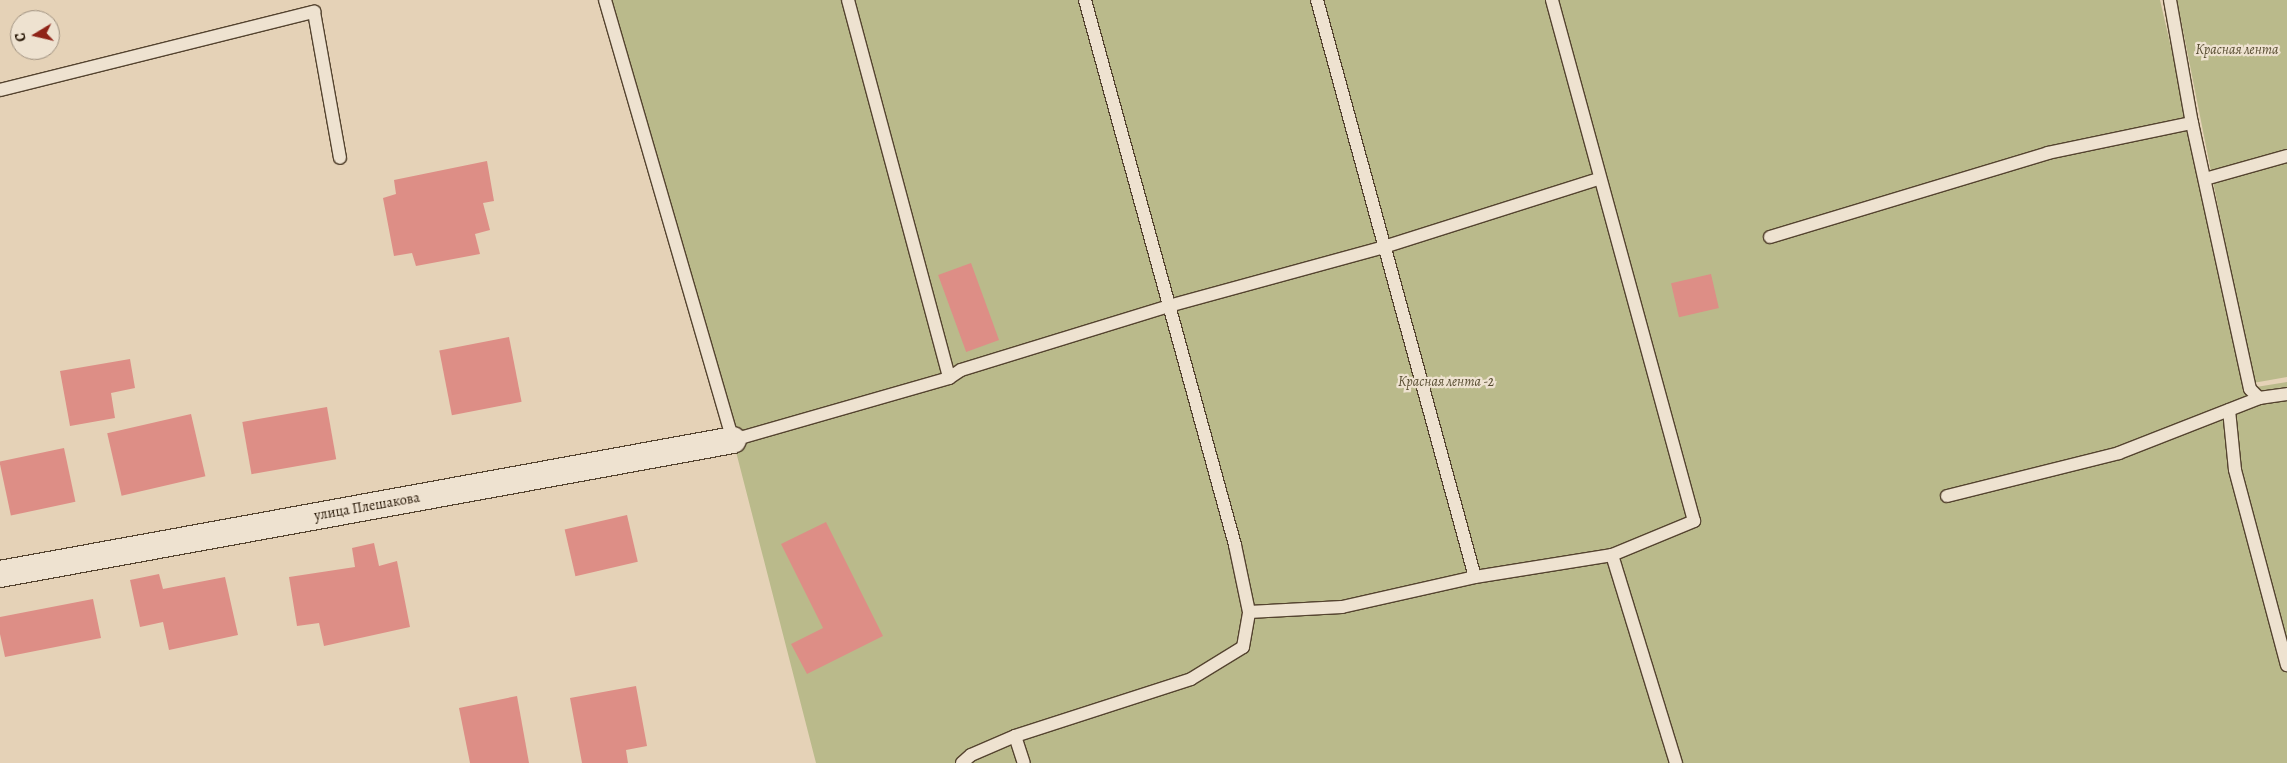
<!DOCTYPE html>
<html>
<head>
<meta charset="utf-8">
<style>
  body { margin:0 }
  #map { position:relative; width:2287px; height:763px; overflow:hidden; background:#e5d2b7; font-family:Alegreya,serif }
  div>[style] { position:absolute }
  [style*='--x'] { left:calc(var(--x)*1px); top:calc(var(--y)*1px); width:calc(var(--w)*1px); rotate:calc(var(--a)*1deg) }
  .green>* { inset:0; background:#baba8b }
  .building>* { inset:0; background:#dd8e86; transform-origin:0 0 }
  .roads { filter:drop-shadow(1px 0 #54432f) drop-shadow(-1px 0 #54432f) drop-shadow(0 1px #54432f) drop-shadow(0 -1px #54432f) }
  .service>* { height:12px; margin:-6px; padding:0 6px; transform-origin:6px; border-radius:6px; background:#eee2d0 }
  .minor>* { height:26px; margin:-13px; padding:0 13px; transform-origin:13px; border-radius:13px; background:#eee2d0 }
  span { translate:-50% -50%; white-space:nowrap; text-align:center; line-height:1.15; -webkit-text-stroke:4.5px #eee2d0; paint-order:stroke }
  .park-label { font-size:14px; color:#584d32; font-style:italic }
  .street-label { font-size:14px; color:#231302 }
  .north { position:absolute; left:10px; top:10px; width:50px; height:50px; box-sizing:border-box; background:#eee2d0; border:1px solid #9d8f7e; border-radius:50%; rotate:261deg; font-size:14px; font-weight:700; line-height:20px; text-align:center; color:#231302 }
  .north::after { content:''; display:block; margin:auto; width:18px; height:22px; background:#8f2418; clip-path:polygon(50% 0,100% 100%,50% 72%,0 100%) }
</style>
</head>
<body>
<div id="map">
  <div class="green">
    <i style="clip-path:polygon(605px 0,2160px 0,2250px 388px,2287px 382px,2287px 763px,816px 763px,733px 440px)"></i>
    <i style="clip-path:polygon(2177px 0,2287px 0,2287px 377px,2253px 383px)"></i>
  </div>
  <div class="building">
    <i style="clip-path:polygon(487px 161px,494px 201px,483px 203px,490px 230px,475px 234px,480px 254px,416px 266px,412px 253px,394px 256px,383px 198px,396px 194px,394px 180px)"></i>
    <i style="left:971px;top:263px;width:82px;height:35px;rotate:70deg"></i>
    <i style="left:1711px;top:274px;width:35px;height:41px;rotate:77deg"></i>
    <i style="left:509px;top:337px;width:66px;height:71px;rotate:79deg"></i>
    <i style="clip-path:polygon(130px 359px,135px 388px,111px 393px,115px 418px,70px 426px,60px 371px)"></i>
    <i style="left:327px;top:407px;width:53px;height:86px;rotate:80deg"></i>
    <i style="left:191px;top:414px;width:64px;height:86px;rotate:77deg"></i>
    <i style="left:64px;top:448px;width:55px;height:66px;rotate:78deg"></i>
    <i style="left:627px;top:515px;width:48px;height:64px;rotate:77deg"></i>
    <i style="clip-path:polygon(826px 522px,883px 636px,807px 674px,791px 644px,823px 628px,781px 544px)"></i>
    <i style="clip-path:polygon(374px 543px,379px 566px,397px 561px,410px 627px,324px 646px,319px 623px,297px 626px,289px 577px,355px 567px,352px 548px)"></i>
    <i style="clip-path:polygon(159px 574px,163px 589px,225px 577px,238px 635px,169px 650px,163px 622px,140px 627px,130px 580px)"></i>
    <i style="clip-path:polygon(93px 599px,101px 638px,5px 657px,0 634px,0 617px)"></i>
    <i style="clip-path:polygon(636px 686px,647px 746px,626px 750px,628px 763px,582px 763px,570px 698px)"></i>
    <i style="clip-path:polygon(517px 696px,529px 763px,470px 763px,459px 708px)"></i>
  </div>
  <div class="roads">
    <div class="service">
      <i style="--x:605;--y:0;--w:458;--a:73.8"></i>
      <i style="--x:733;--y:440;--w:225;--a:-16"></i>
      <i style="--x:949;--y:378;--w:14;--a:-34"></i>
      <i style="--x:961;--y:370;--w:218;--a:-17.1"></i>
      <i style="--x:1169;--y:306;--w:223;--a:-15.3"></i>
      <i style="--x:1384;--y:247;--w:225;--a:-17.6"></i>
      <i style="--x:848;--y:0;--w:391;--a:75"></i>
      <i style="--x:1317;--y:0;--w:598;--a:74.69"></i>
      <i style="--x:2170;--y:0;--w:125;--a:79.9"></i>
      <i style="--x:2192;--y:123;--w:272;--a:77.7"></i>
      <i style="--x:2250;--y:389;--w:13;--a:45"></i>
      <i style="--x:2259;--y:398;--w:28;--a:-8"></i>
      <i style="--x:0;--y:90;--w:324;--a:-14"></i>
      <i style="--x:314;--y:12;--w:148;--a:79.9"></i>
      <i style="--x:2205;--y:179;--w:85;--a:-15.7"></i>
      <i style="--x:1770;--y:237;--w:290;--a:-16.8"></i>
      <i style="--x:2048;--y:153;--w:147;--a:-11.8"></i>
      <i style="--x:2229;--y:410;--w:60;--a:84.3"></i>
      <i style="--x:2235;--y:470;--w:202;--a:75.1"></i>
      <i style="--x:1947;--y:496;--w:177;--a:-14"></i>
      <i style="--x:2119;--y:453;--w:150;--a:-21.4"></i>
      <i style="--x:1612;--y:555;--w:218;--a:72.9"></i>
      <i style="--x:1249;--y:612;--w:93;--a:-3.1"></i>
      <i style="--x:1342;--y:607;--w:136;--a:-12.7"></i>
      <i style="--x:1475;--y:577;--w:139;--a:-9.1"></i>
      <i style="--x:1612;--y:555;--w:89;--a:-22.5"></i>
      <i style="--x:1694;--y:521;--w:540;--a:-105.25"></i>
      <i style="--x:1015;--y:736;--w:28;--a:72"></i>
      <i style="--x:962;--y:763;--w:12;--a:-42"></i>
      <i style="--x:971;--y:755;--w:48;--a:-23.4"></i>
      <i style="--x:1015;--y:736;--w:185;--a:-17.9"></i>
      <i style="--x:1191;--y:679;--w:61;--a:-31.6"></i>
      <i style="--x:1243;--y:647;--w:36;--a:-80"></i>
      <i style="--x:1249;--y:612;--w:68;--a:-101.8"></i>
      <i style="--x:1235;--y:545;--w:565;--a:-105.39"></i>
    </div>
    <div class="minor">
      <i style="--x:0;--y:574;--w:745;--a:-10.36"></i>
    </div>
  </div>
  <div class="park-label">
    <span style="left:2237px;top:50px">Красная лента</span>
    <span style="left:1446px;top:382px">Красная лента -2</span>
  </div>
  <div class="street-label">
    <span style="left:367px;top:507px;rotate:-10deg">улица Плешакова</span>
  </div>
  <div class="north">С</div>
</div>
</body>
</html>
